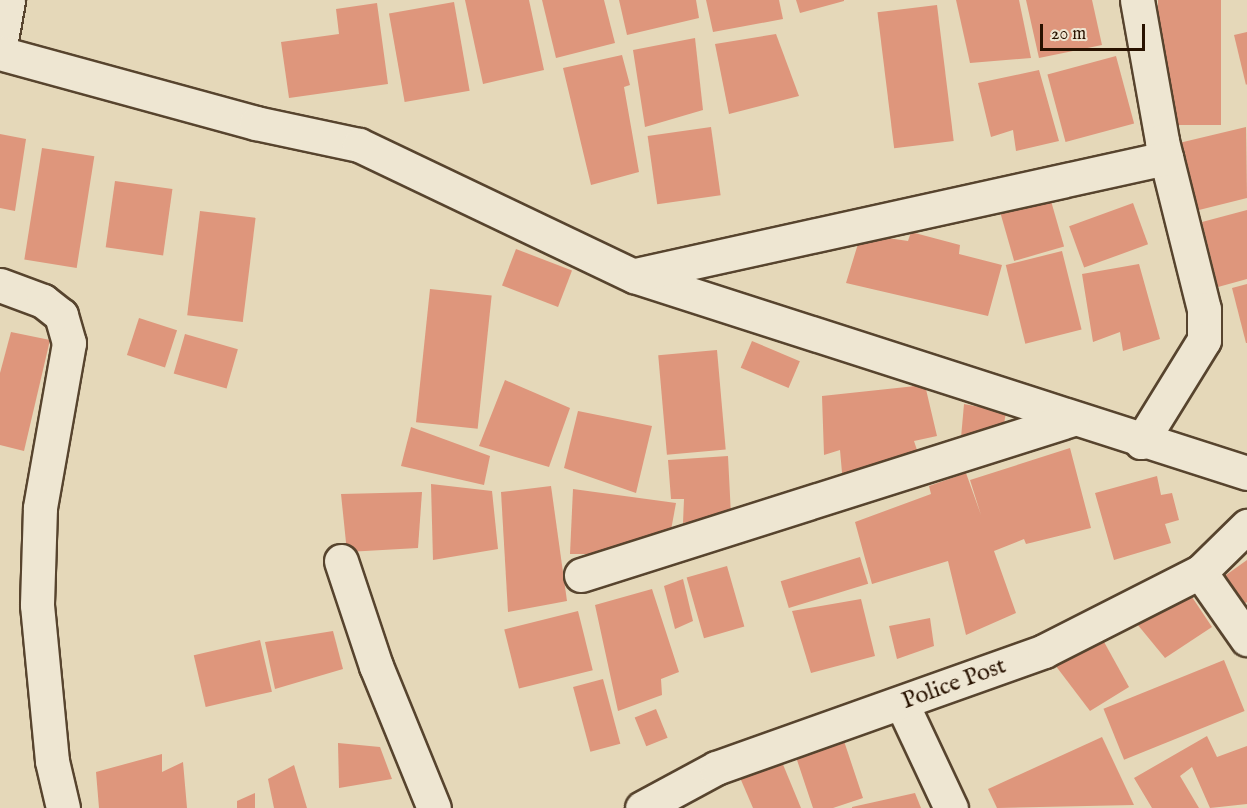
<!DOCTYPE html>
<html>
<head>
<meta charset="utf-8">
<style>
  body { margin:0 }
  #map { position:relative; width:1247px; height:808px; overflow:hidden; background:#e5d8b9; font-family:"IM FELL English",serif }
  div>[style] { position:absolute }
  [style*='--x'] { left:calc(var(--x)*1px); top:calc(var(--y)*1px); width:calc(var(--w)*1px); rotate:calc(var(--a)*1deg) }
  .building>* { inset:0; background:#de967c; transform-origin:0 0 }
  .roads { filter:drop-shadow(2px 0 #57442e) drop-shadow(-2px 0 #57442e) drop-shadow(0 2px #57442e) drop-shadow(0 -2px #57442e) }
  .minor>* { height:33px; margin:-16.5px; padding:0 16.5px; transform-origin:16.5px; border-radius:16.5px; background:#eee6d2 }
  span { translate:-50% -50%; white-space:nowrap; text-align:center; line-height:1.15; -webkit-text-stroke:4.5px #eee6d2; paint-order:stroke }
  .street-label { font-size:24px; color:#281200 }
  .scale { position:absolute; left:1040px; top:24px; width:105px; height:27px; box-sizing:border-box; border:3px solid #281200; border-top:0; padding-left:8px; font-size:18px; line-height:21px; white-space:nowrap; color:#281200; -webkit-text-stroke:4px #eee6d2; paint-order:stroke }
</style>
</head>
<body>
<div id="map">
  <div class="building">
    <i style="clip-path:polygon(465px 0,529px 0,544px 70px,483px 84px)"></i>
    <i style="clip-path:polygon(542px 0,604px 0,615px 43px,556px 58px)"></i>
    <i style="clip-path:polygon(619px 0,696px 0,699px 18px,627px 35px)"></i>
    <i style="clip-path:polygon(706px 0,779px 0,783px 19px,713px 32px)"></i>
    <i style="clip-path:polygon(796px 0,844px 0,844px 1px,800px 13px)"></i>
    <i style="clip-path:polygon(956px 0,1019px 0,1031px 58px,970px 63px)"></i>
    <i style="clip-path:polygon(1026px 0,1092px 0,1102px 45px,1039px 58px)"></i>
    <i style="left:1158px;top:0;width:63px;height:125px"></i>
    <i style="left:454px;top:2px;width:90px;height:66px;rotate:80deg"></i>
    <i style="clip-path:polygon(377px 3px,388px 84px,289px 98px,281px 42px,339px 34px,336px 9px)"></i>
    <i style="left:937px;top:5px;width:137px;height:60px;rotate:83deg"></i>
    <i style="clip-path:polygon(1247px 32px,1247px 84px,1246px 85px,1234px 35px)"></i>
    <i style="clip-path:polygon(776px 34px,799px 96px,729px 114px,715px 44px)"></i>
    <i style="clip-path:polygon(695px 38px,703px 110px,645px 127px,633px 50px)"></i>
    <i style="clip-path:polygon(622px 55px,630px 85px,624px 87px,639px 172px,591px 185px,563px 68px)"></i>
    <i style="left:1116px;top:56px;width:70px;height:71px;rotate:75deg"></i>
    <i style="clip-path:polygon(1039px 70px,1059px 141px,1016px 151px,1013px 130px,991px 137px,978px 83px)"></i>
    <i style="left:711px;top:127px;width:69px;height:64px;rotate:82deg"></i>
    <i style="clip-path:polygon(1246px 127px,1247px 198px,1195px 211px,1179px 143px)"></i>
    <i style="clip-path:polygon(0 134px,26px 139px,15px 211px,0 208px)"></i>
    <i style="left:42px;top:148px;width:53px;height:113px;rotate:9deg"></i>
    <i style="left:115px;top:181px;width:58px;height:67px;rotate:8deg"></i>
    <i style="left:1047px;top:187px;width:62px;height:52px;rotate:74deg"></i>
    <i style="left:1133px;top:203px;width:44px;height:68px;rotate:70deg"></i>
    <i style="clip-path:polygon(1247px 210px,1247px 279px,1218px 287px,1202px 222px)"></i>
    <i style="left:200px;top:211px;width:56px;height:105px;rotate:7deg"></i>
    <i style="clip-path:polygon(911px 232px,960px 245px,959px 254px,1002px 265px,988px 316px,846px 283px,861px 234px,908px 241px)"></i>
    <i style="left:516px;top:249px;width:60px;height:39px;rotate:21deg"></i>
    <i style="left:1062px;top:251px;width:81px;height:58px;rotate:76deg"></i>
    <i style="clip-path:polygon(1139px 264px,1160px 339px,1123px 351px,1120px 332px,1093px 342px,1082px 274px)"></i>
    <i style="clip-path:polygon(1247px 284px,1247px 343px,1246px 343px,1232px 288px)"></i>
    <i style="left:430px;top:289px;width:62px;height:134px;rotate:6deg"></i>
    <i style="left:139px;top:318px;width:40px;height:39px;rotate:18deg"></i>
    <i style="clip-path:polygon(11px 332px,50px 340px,24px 451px,0 445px,0 373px)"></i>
    <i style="left:185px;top:334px;width:55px;height:41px;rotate:16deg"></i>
    <i style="left:752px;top:341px;width:52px;height:29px;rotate:23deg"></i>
    <i style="left:717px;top:350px;width:100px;height:59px;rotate:85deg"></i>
    <i style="clip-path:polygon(505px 380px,570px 408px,549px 467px,479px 446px)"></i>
    <i style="clip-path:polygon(925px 385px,937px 436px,914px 441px,921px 462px,843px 484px,840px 450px,824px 455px,822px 396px)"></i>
    <i style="clip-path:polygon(964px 404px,1006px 412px,1002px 436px,960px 449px)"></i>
    <i style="clip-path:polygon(578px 411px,652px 426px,636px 493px,564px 468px)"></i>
    <i style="clip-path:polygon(411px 427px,490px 456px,484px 485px,401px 466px)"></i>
    <i style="clip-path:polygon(1070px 448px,1091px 528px,1026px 544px,1024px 539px,994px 551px,1016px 613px,966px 635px,948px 561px,872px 584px,855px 522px,931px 494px,929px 486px,966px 473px,981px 515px,970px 480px)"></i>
    <i style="clip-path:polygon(728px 456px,731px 515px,683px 523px,684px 499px,671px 499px,668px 460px)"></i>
    <i style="clip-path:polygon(1157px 476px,1161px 495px,1172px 493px,1179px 520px,1165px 524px,1171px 543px,1114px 560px,1095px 493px)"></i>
    <i style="clip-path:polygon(431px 484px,492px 491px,498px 549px,433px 560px)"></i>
    <i style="clip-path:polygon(551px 486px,567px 601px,508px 612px,501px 492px)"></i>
    <i style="clip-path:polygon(573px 489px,676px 503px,669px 541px,617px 554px,570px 554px)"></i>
    <i style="clip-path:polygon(422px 492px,418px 548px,347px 552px,341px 494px)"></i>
    <i style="left:860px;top:557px;width:28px;height:83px;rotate:73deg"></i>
    <i style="clip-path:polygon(1247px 560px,1247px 602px,1238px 608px,1219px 580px)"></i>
    <i style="left:727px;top:566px;width:63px;height:42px;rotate:74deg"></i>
    <i style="clip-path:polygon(683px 579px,693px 621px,675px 629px,664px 586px)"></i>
    <i style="clip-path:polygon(1184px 585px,1212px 627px,1165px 658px,1128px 613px)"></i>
    <i style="clip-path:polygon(652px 589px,679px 672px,661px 679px,662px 695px,618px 711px,595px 605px)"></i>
    <i style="clip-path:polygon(861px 599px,875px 656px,811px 673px,792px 611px)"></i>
    <i style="left:578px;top:611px;width:61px;height:76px;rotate:76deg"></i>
    <i style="clip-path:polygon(930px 618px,934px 646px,897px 659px,889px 626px)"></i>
    <i style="clip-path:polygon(333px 631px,343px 669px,275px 689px,265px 642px)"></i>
    <i style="clip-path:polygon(1098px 631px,1129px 687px,1090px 711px,1049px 657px)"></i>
    <i style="left:260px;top:640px;width:53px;height:68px;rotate:77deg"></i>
    <i style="left:1224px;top:660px;width:55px;height:130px;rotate:68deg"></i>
    <i style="left:603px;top:679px;width:67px;height:31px;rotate:75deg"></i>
    <i style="left:656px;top:709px;width:31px;height:23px;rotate:68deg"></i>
    <i style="clip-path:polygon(840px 729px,863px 798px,833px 808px,813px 808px,792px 745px)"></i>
    <i style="clip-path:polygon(1207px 736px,1217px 757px,1247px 746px,1247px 804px,1210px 808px,1192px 767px,1180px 776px,1199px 808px,1152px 808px,1134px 778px)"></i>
    <i style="clip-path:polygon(1102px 737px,1134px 805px,997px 808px,988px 789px)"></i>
    <i style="clip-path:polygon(338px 743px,380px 747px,392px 779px,339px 788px)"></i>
    <i style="clip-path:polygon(777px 750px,801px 808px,753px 808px,735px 766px)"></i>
    <i style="clip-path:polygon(162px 754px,162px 772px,183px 762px,187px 808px,99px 808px,96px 772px)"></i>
    <i style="clip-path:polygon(294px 765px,307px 808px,274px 808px,268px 779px)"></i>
    <i style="clip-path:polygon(255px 793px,255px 808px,237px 808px,237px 801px)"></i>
    <i style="clip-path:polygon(915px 793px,921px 808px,852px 808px,852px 807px)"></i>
  </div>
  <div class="roads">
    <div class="minor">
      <i style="--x:1137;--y:0;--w:143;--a:79.9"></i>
      <i style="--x:1162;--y:141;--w:173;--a:76"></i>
      <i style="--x:1204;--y:309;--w:31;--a:90"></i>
      <i style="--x:1204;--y:340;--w:120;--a:121.7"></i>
      <i style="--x:0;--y:46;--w:47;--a:-80.1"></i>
      <i style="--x:0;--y:53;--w:265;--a:15.3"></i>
      <i style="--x:256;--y:123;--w:105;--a:12.1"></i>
      <i style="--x:359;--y:145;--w:305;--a:25.5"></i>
      <i style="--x:634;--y:276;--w:644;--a:17.82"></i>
      <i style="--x:635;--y:275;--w:544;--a:-12.43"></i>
      <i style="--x:0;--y:285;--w:46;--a:20.4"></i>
      <i style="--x:43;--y:301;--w:23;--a:38"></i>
      <i style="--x:61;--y:315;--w:29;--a:74"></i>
      <i style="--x:69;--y:343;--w:168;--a:100"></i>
      <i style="--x:40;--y:508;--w:97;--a:91.8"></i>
      <i style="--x:37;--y:605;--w:157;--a:84.5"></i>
      <i style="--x:52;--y:761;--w:48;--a:76.8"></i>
      <i style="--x:341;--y:561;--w:111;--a:71.6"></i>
      <i style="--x:376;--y:666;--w:153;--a:67.8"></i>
      <i style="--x:1200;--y:572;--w:82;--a:55"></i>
      <i style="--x:581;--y:575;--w:516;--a:-17.59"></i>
      <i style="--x:902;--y:704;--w:115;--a:64.8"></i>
      <i style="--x:642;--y:808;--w:84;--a:-28.4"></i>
      <i style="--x:716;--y:768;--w:348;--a:-19.6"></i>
      <i style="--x:1044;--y:651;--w:175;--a:-26.9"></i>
      <i style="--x:1200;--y:572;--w:66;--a:-44.4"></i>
    </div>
  </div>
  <div class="street-label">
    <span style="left:954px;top:684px;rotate:-20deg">Police Post</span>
  </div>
  <div class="scale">20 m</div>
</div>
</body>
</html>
